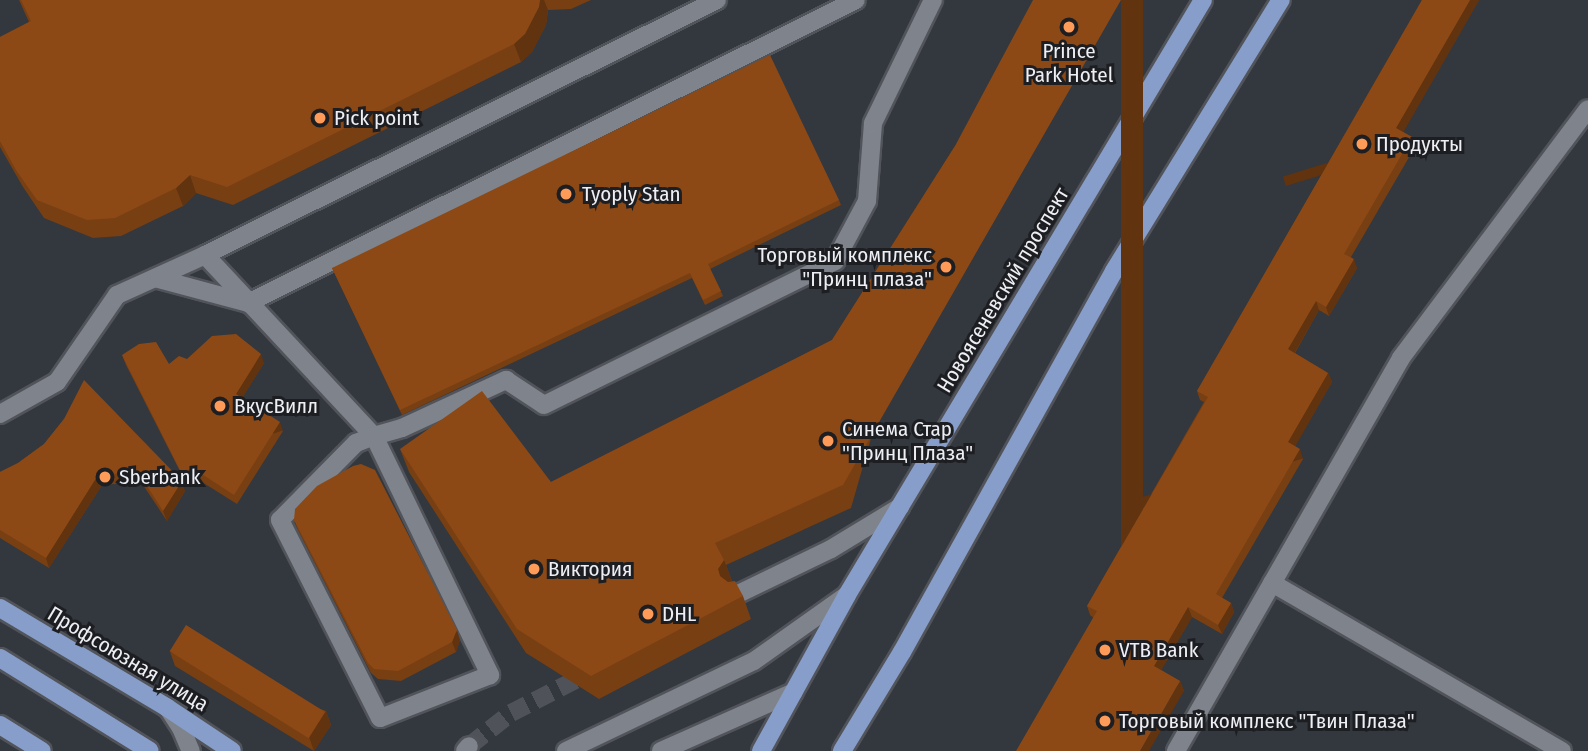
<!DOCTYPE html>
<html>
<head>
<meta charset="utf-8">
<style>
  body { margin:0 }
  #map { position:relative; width:1588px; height:751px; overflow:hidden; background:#33373e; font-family:"Fira Sans Condensed",sans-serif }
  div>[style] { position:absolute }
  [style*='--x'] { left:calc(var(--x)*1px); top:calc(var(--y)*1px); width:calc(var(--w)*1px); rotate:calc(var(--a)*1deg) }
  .minor-tunnel>* { height:18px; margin-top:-9px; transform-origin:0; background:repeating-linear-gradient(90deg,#4f5359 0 18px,transparent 0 27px) }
  .roads { filter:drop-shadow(2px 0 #52545b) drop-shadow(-2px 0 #52545b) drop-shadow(0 2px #52545b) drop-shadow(0 -2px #52545b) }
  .minor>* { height:18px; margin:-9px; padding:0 9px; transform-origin:9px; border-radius:9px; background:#7f848c }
  .major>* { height:18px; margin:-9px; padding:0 9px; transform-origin:9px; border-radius:9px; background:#879eca }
  .wall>* { inset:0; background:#783f13 }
  .shaded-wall>* { inset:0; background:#62330f; transform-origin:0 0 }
  .building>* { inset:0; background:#8c4916; transform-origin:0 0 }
  .dots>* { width:19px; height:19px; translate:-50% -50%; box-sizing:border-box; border:4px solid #1d1e22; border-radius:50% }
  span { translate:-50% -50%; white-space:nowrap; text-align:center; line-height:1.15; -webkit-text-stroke:6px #1d1e22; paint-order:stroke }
  .poi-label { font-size:21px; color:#edeff4 }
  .left { translate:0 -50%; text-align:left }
  .right { translate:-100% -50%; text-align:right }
  .street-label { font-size:21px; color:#edeff4 }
</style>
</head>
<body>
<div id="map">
  <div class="minor-tunnel">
    <i style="--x:469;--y:746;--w:53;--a:-38.2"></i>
    <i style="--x:511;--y:713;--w:92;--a:-27.1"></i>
  </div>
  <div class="roads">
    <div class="minor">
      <i style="--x:205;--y:255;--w:248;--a:47"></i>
      <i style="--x:374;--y:436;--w:29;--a:-16"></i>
      <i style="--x:402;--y:428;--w:115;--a:-24.8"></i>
      <i style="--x:506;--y:380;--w:45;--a:33.3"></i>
      <i style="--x:544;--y:405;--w:325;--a:-26.3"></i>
      <i style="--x:835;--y:261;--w:68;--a:-61.9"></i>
      <i style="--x:867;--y:201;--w:78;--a:-85.6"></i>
      <i style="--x:873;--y:123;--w:137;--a:-64"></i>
      <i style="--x:155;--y:278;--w:96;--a:15"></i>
      <i style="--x:248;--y:303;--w:679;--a:-26.49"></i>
      <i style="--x:0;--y:414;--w:65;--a:-29.3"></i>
      <i style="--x:57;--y:382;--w:106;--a:-55.4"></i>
      <i style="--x:117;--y:295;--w:97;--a:-24.4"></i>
      <i style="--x:205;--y:255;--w:572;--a:-26.48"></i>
      <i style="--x:374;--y:436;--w:266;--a:64.1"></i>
      <i style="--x:490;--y:675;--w:118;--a:158.6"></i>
      <i style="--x:380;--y:718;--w:222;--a:-116.8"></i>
      <i style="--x:280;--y:520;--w:108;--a:-45.4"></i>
      <i style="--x:356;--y:443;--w:19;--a:-21"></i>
      <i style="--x:1272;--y:583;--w:335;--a:30.1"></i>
      <i style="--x:738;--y:594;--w:103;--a:-25.8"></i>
      <i style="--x:831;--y:549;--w:81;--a:-31.3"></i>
      <i style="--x:168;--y:708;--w:24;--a:57"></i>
      <i style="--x:181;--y:728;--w:25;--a:67"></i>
      <i style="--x:465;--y:751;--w:6;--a:-51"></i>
      <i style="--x:566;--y:751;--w:208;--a:-25.6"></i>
      <i style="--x:754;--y:661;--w:114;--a:-35.4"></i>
      <i style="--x:661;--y:751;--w:145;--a:-23.9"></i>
      <i style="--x:1176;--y:751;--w:453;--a:-60.2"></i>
      <i style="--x:1401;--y:358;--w:311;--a:-53.1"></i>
    </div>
    <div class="major">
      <i style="--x:0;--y:608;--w:193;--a:30.8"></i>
      <i style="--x:166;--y:707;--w:79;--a:33.7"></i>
      <i style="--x:0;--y:658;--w:176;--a:31.8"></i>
      <i style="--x:0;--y:725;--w:49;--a:31.8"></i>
      <i style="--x:761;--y:751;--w:178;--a:-61.1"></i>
      <i style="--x:847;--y:595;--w:693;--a:-59.11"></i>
      <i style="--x:842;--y:751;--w:116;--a:-58.8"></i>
      <i style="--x:902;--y:652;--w:436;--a:-60.9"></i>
      <i style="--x:1114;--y:271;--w:318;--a:-58.4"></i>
    </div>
  </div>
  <div class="wall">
    <i style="clip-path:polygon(19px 0,591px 0,571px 9px,548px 10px,546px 25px,532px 52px,521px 62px,233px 205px,196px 193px,183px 206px,121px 236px,93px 238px,44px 218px,23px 187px,0 147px,0 37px,29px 22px)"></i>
    <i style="clip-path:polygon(1422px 0,1479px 0,1403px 132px,1412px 137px,1415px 147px,1351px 257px,1357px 268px,1329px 316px,1319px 310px,1295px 353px,1328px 373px,1332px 382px,1295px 446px,1303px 459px,1222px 598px,1231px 603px,1234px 612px,1222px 634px,1192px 617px,1161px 670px,1180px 681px,1184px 691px,1090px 615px,1087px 606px,1204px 402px,1200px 400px,1197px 391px)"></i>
    <i style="clip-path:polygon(955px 146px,851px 508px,726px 565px,732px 581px,743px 596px,751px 619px,599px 699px,526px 653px,409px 472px,400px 449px,551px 482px,832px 340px)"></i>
    <i style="clip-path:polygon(839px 200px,841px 205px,710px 269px,723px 296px,705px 305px,692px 278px,402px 415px,332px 268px)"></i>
    <i style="clip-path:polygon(122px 355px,169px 364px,187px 359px,264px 363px,242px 398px,283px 431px,237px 504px,194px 477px,188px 487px,126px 365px)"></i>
    <i style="clip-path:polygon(64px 419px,185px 491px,167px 521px,141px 482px,102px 485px,49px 568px,0 538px,0 472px,18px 463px,44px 444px)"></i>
    <i style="clip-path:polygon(294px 520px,460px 640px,456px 652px,401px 681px,378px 679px,371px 673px,298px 530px)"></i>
    <i style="clip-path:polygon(170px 652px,326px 711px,331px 725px,314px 751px,175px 666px)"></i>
  </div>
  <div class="shaded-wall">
    <i style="clip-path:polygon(540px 0,544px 0,548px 10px,546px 25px,532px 52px,521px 62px,514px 44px)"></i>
    <i style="left:1121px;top:0;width:22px;height:559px"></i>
    <i style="clip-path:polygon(1470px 0,1479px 0,1400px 138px,1396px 128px)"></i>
    <i style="left:1412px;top:137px;width:10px;height:135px;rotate:73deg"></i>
    <i style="clip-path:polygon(190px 175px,196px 193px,183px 206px,176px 188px)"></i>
    <i style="clip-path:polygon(1354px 259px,1357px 268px,1329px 316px,1326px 307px)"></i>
    <i style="clip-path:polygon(1316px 301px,1319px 310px,1291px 359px,1288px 349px)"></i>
    <i style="clip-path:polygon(261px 354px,264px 363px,239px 403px,236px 394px)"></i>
    <i style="clip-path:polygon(1328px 373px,1332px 382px,1292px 452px,1288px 442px)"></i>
    <i style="left:280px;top:422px;width:9px;height:86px;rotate:72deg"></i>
    <i style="left:1300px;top:449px;width:10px;height:168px;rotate:73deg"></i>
    <i style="clip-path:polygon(191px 467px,194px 477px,188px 487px,184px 478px)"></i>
    <i style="clip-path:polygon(98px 475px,102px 485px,49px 568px,46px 558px)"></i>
    <i style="clip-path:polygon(182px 481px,185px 491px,167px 521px,163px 511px)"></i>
    <i style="clip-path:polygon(724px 560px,733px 584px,727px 592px,720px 576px,718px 569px)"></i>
    <i style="clip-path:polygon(1231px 603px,1234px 612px,1222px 634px,1218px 625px)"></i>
    <i style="clip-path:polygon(1188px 607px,1192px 617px,1158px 676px,1154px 666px)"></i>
    <i style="clip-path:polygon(457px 630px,460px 640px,456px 652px,452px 642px)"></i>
    <i style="clip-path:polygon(1180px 681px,1184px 691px,1149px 751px,1140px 751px)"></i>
    <i style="clip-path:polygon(326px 711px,331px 725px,314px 751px,309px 737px)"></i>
  </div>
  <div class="building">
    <i style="clip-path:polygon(21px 0,540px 0,539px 7px,525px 34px,514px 44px,227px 187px,190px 175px,176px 188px,115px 218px,87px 220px,37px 200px,16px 170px,0 141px,0 37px,31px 21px)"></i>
    <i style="clip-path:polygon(1033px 0,1121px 0,843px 485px,715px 543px,724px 560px,718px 569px,720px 576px,728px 582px,735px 581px,743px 596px,591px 676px,517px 629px,400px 449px,482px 391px,551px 482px,832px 340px,955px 146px)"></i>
    <i style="clip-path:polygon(1422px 0,1470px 0,1396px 128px,1412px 137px,1344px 254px,1354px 259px,1326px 307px,1316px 301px,1288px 349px,1328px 373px,1288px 442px,1300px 449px,1216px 594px,1231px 603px,1218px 625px,1188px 607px,1154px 666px,1180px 681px,1140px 751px,1016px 751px,1097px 611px,1087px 606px,1208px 397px,1197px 391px)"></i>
    <i style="clip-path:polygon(770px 55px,839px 200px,708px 264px,721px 291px,703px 300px,690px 273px,400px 410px,332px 268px)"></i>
    <i style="clip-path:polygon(236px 334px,261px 354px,236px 394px,280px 422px,234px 495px,191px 467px,184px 478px,122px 355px,139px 344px,156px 342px,169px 364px,179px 356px,187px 359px,212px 336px)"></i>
    <i style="clip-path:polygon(84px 380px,182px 481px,163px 511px,138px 472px,98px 475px,46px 558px,0 530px,0 472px,18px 463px,44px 444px,64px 419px)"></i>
    <i style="clip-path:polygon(361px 464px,375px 470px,457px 630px,452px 642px,398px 671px,374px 669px,368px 663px,294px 520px,295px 509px,317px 486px,353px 466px)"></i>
    <i style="left:186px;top:625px;width:164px;height:31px;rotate:32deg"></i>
  </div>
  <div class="dots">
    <i style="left:1069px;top:27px;background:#fe9b59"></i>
    <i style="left:320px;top:118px;background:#fe9b59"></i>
    <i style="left:1362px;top:144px;background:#fe9b59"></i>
    <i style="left:566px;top:194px;background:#fe9b59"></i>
    <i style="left:946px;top:267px;background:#fe9b59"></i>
    <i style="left:220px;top:406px;background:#fe9b59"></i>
    <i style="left:828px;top:441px;background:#fe9b59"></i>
    <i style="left:105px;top:477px;background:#fe9b59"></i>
    <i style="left:534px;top:569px;background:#fe9b59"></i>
    <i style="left:648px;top:614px;background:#fe9b59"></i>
    <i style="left:1105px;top:650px;background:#fe9b59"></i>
    <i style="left:1105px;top:721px;background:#fe9b59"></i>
  </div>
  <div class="poi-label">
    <span style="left:1069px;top:63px">Prince<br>Park Hotel</span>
    <span class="left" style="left:334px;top:118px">Pick point</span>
    <span class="left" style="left:1376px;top:144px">Продукты</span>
    <span class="left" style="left:582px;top:194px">Tyoply Stan</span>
    <span class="right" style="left:932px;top:267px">Торговый комплекс<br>"Принц плаза"</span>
    <span class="left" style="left:234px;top:406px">ВкусВилл</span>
    <span class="left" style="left:842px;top:441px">Синема Стар<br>"Принц Плаза"</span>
    <span class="left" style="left:119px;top:477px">Sberbank</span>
    <span class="left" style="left:548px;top:569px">Виктория</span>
    <span class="left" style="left:662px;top:614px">DHL</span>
    <span class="left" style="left:1119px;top:650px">VTB Bank</span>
    <span class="left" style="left:1119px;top:721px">Торговый комплекс "Твин Плаза"</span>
  </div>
  <div class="street-label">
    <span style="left:1003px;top:290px;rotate:-59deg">Новоясеневский проспект</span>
    <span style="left:128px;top:659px;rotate:31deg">Профсоюзная улица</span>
  </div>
</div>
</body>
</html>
